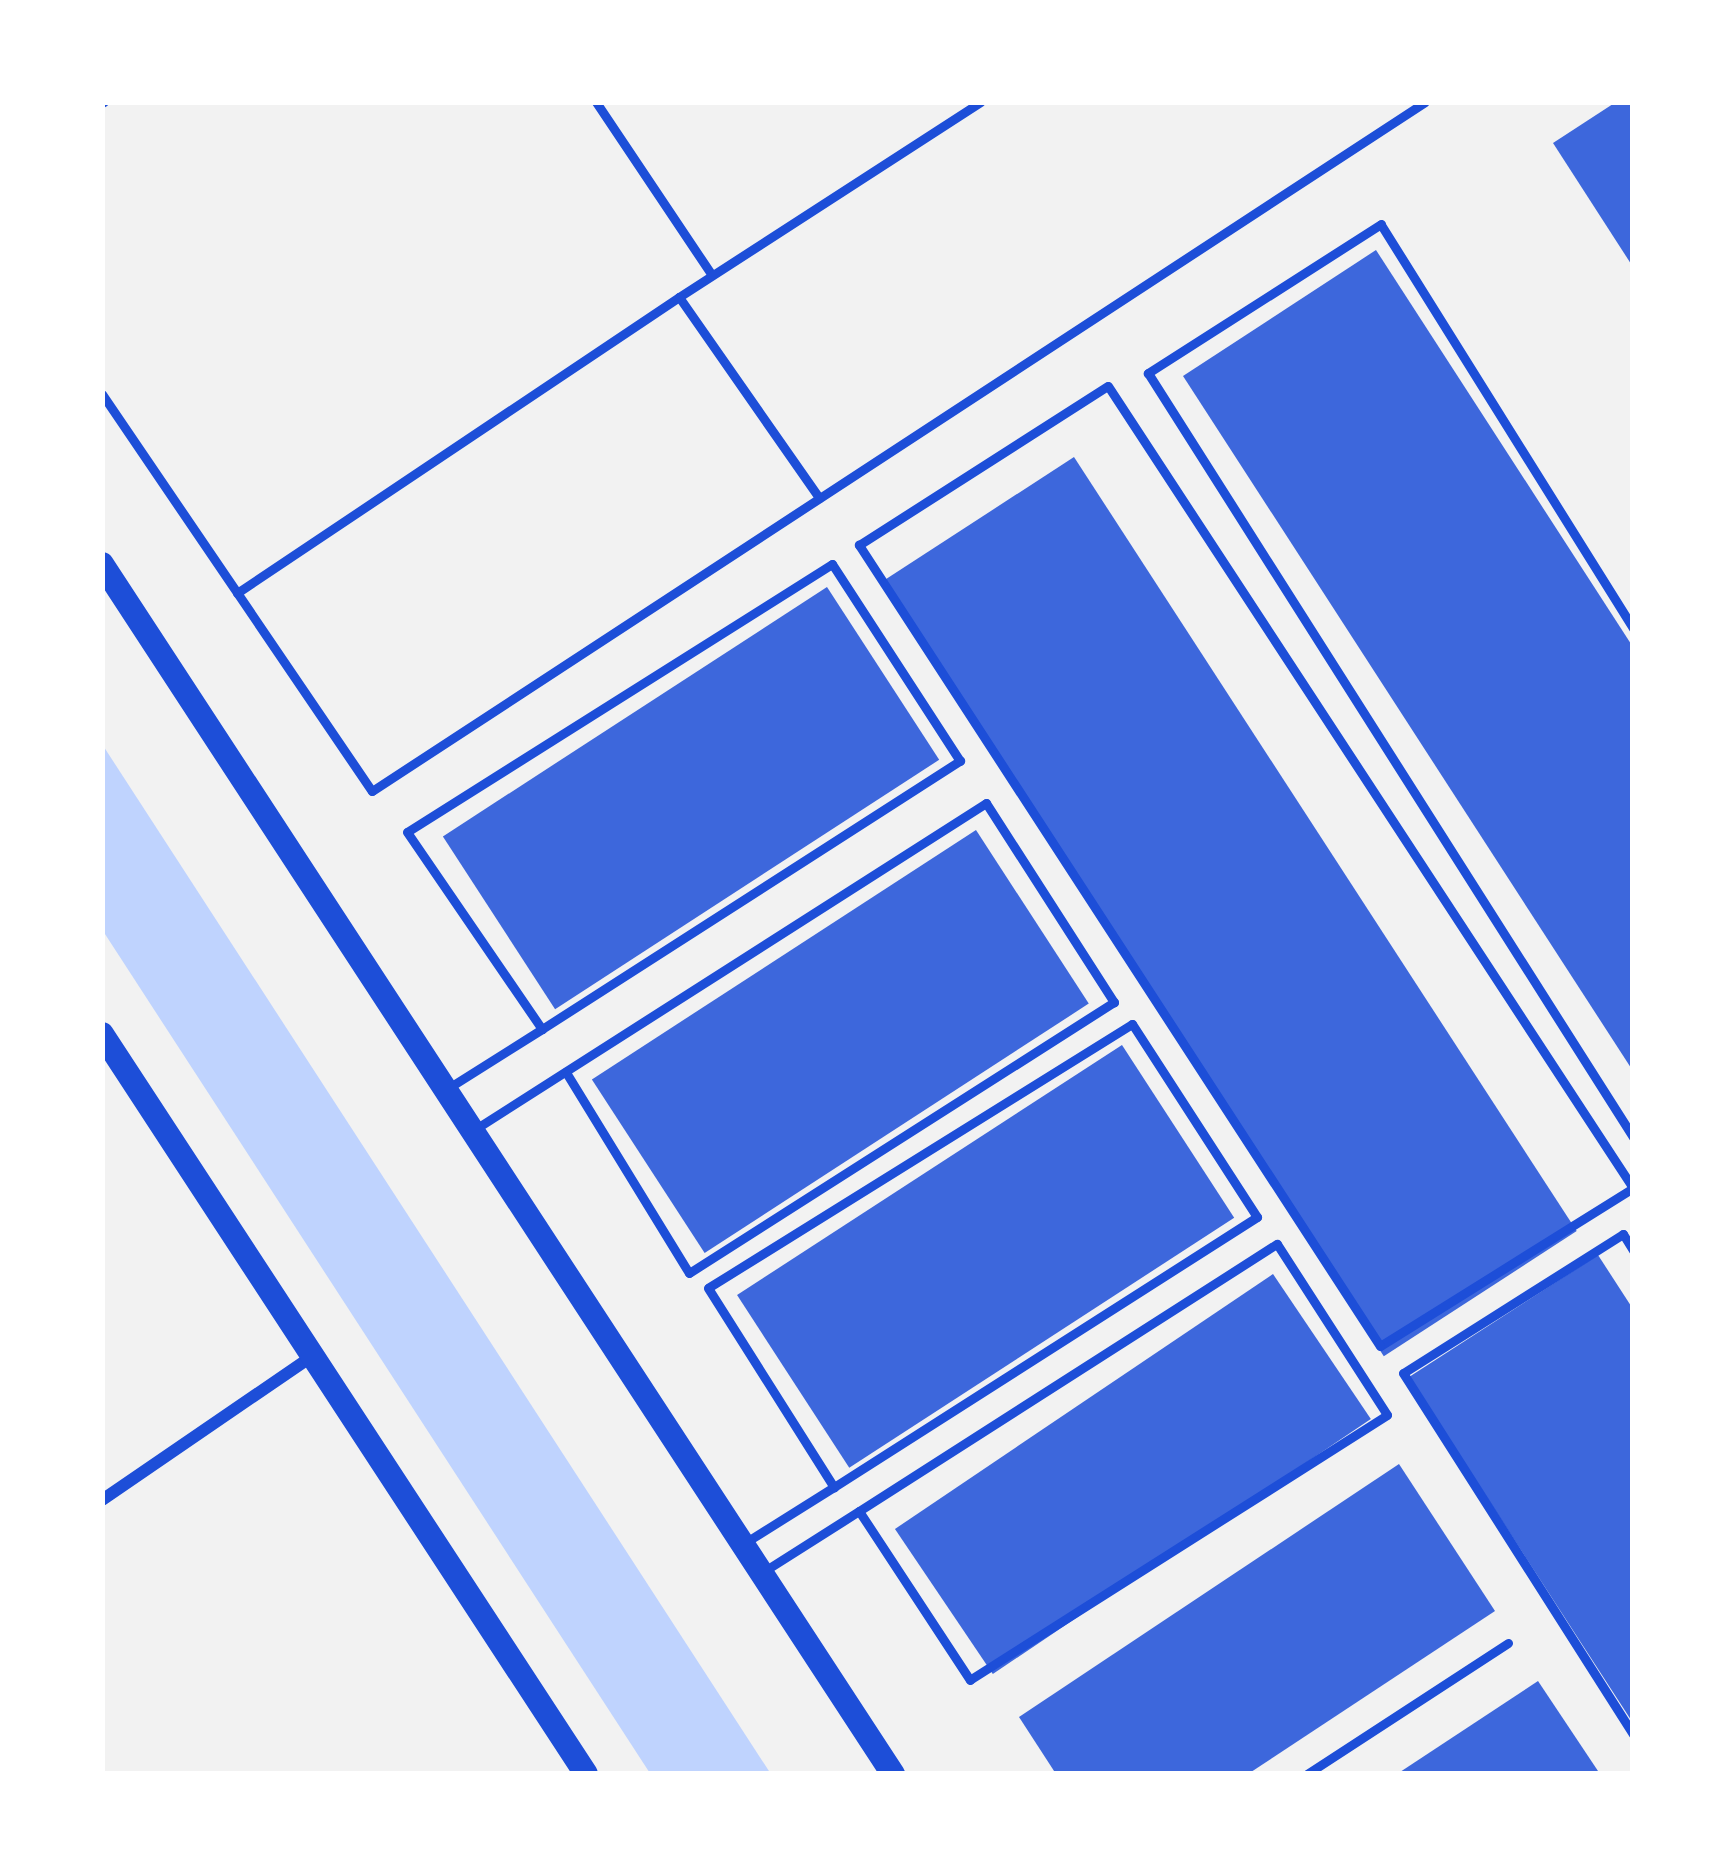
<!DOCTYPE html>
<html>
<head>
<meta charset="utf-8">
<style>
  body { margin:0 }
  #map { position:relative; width:1735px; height:1876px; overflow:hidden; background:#f2f2f2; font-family:"Exo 2",sans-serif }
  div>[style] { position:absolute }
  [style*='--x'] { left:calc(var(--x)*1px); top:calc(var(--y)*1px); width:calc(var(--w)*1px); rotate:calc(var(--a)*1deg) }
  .water>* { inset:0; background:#bfd3fe; transform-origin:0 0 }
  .building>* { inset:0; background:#3d67dc; transform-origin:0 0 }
  .service>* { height:9px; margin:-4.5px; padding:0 4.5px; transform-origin:4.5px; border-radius:4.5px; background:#1d4ed8 }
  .minor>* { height:12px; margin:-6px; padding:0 6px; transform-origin:6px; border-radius:6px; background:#1d4ed8 }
  .secondary>* { height:24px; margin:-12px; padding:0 12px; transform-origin:12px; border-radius:12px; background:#1d4ed8 }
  span { translate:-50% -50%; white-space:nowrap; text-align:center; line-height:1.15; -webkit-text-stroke:9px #fff; paint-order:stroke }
  .frame { position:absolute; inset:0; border:105px solid #fff; pointer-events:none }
</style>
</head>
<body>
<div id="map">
  <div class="water">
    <i style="left:102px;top:744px;width:1229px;height:101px;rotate:57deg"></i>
  </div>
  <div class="building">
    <i style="clip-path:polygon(1616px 102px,1633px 102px,1633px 267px,1553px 143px)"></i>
    <i style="clip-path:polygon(1376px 250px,1633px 647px,1633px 1071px,1183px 376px)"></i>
    <i style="left:1074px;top:457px;width:923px;height:230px;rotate:57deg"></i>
    <i style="left:827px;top:587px;width:206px;height:458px;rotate:57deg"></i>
    <i style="left:976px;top:830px;width:207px;height:458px;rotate:57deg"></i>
    <i style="left:1122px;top:1045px;width:206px;height:459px;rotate:57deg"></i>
    <i style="clip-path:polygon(1598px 1255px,1633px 1309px,1633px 1723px,1409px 1377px)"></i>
    <i style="left:1273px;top:1274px;width:175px;height:456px;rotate:56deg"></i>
    <i style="clip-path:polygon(1399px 1464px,1495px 1611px,1248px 1774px,1056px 1774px,1019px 1717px)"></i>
    <i style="clip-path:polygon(1538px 1681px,1600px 1774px,1397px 1774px)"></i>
  </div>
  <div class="service">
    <i style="--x:596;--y:102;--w:208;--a:56.2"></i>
    <i style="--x:102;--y:103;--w:2;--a:-27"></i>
    <i style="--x:679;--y:297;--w:359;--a:-32.9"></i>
    <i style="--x:1108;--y:386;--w:959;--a:56.79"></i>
    <i style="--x:1633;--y:1188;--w:298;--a:148"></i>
    <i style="--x:1380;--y:1346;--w:956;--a:-123.04"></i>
    <i style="--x:859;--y:545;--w:295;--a:-32.6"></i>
    <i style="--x:102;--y:394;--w:480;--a:55.8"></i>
    <i style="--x:372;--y:791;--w:1258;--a:-33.2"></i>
    <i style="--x:237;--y:593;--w:532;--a:-33.81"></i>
    <i style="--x:679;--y:297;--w:245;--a:55.1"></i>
    <i style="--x:1633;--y:628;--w:476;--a:-122"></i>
    <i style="--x:1381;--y:224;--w:277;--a:147.4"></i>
    <i style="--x:1148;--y:373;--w:905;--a:57.59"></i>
    <i style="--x:450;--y:1087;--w:109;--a:-32.2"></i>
    <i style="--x:542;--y:1029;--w:497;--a:-32.7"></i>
    <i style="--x:960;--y:761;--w:235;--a:-123"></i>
    <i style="--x:832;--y:564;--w:502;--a:147.76"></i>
    <i style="--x:407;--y:832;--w:239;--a:55.6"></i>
    <i style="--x:477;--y:1128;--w:604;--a:-32.56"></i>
    <i style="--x:986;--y:803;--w:237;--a:57.3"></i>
    <i style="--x:1114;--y:1002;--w:504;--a:147.48"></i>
    <i style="--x:689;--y:1273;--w:236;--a:-121.5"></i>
    <i style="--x:1633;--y:1250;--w:19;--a:-122"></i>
    <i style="--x:1623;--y:1234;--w:260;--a:147.7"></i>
    <i style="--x:1403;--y:1373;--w:428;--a:57.5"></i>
    <i style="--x:743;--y:1544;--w:107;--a:-32.1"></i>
    <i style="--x:834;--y:1487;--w:502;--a:-32.55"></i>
    <i style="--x:1257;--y:1217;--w:230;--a:-122.9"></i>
    <i style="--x:1132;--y:1024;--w:499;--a:148.1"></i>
    <i style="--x:708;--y:1288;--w:236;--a:57.7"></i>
    <i style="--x:766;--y:1570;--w:110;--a:-32.4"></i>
    <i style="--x:859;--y:1511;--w:496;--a:-32.6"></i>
    <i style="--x:1277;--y:1244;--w:203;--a:57.2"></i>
    <i style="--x:1387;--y:1415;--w:494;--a:147.6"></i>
    <i style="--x:970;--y:1680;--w:202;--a:-123.3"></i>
    <i style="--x:1307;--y:1774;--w:240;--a:-33.1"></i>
  </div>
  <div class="minor">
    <i style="--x:102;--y:1500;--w:255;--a:-34.4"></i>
  </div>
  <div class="secondary">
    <i style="--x:102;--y:564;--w:1446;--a:56.83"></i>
    <i style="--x:102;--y:1034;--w:884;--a:56.81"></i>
  </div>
  <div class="frame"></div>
</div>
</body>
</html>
